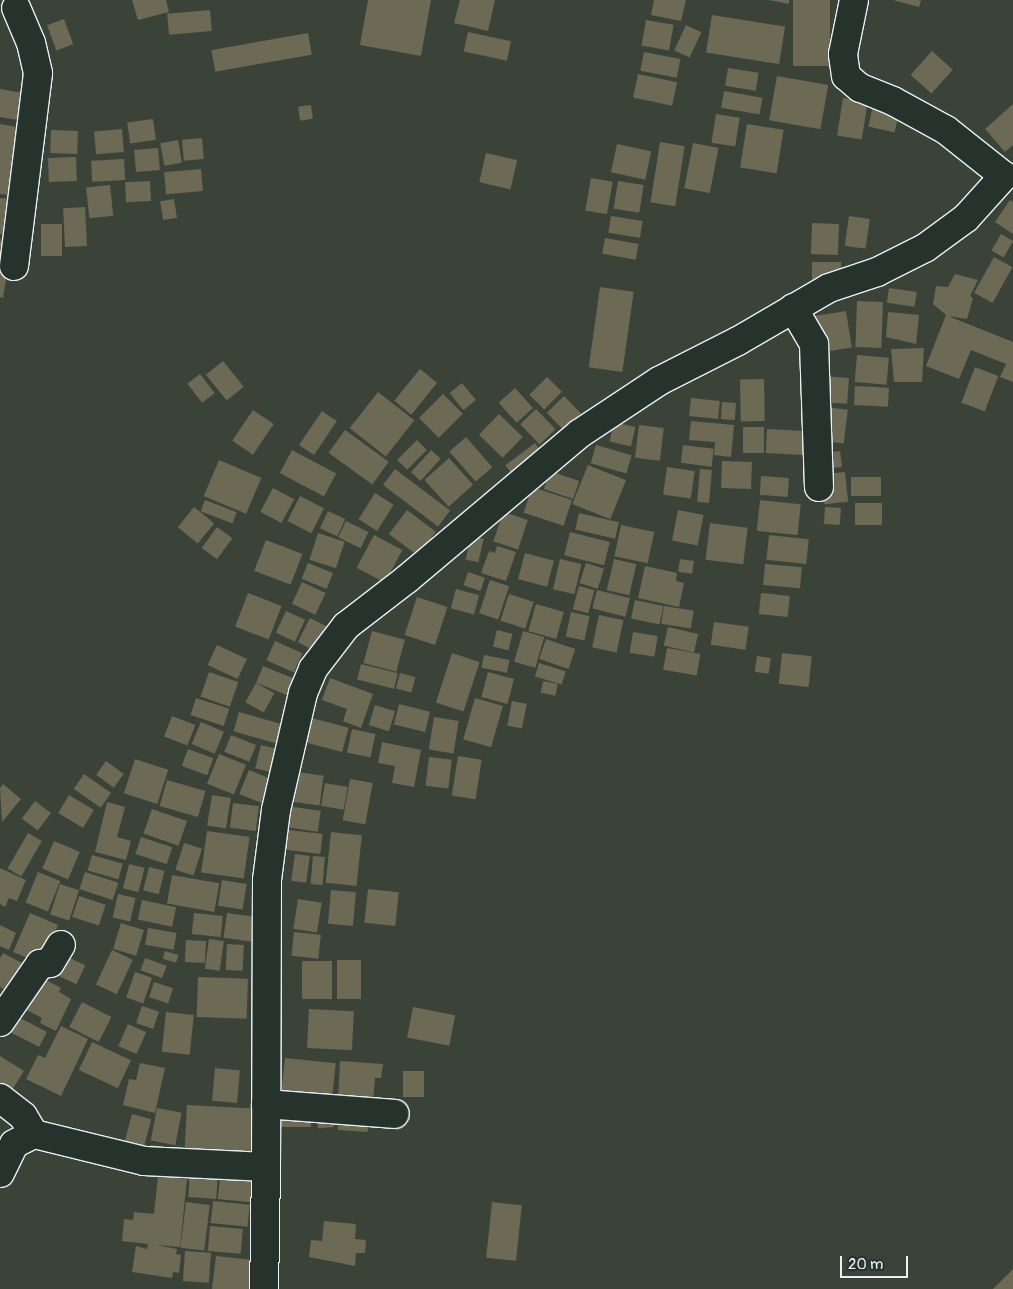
<!DOCTYPE html>
<html>
<head>
<meta charset="utf-8">
<style>
  body { margin:0 }
  #map { position:relative; width:1013px; height:1289px; overflow:hidden; background:#3b4339; font-family:Pangolin,sans-serif }
  div>[style] { position:absolute }
  [style*='--x'] { left:calc(var(--x)*1px); top:calc(var(--y)*1px); width:calc(var(--w)*1px); rotate:calc(var(--a)*1deg) }
  .building>* { inset:0; background:#6c6955; transform-origin:0 0 }
  .roads { filter:drop-shadow(1px 0 #e8f1f8) drop-shadow(-1px 0 #e8f1f8) drop-shadow(0 1px #e8f1f8) drop-shadow(0 -1px #e8f1f8) }
  .minor>* { height:28px; margin:-14px; padding:0 14px; transform-origin:14px; border-radius:14px; background:#26332d }
  span { translate:-50% -50%; white-space:nowrap; text-align:center; line-height:1.15; -webkit-text-stroke:4px #26332d; paint-order:stroke }
  .scale { position:absolute; left:840px; top:1256px; width:68px; height:22px; box-sizing:border-box; border:2px solid #e8f1f8; border-top:0; padding-left:6px; font-size:15px; line-height:18px; white-space:nowrap; color:#e8f1f8; -webkit-text-stroke:4px #26332d; paint-order:stroke }
</style>
</head>
<body>
<div id="map">
  <div class="building">
    <i style="clip-path:polygon(132px 0,166px 0,169px 12px,138px 20px)"></i>
    <i style="clip-path:polygon(368px 0,431px 0,421px 56px,360px 45px)"></i>
    <i style="clip-path:polygon(460px 0,495px 0,488px 31px,454px 23px)"></i>
    <i style="clip-path:polygon(654px 0,686px 0,681px 21px,651px 15px)"></i>
    <i style="clip-path:polygon(769px 0,789px 0,789px 4px)"></i>
    <i style="left:793px;top:0;width:37px;height:66px"></i>
    <i style="clip-path:polygon(893px 0,921px 0,919px 7px)"></i>
    <i style="left:210px;top:10px;width:21px;height:43px;rotate:85deg"></i>
    <i style="left:712px;top:15px;width:74px;height:38px;rotate:9deg"></i>
    <i style="left:64px;top:19px;width:27px;height:18px;rotate:70deg"></i>
    <i style="left:646px;top:20px;width:28px;height:26px;rotate:10deg"></i>
    <i style="left:686px;top:25px;width:17px;height:28px;rotate:25deg"></i>
    <i style="left:468px;top:32px;width:44px;height:20px;rotate:12deg"></i>
    <i style="left:308px;top:33px;width:22px;height:98px;rotate:80deg"></i>
    <i style="left:932px;top:51px;width:28px;height:32px;rotate:42deg"></i>
    <i style="left:644px;top:52px;width:37px;height:19px;rotate:11deg"></i>
    <i style="left:728px;top:68px;width:31px;height:18px;rotate:9deg"></i>
    <i style="left:638px;top:74px;width:40px;height:24px;rotate:12deg"></i>
    <i style="left:777px;top:76px;width:52px;height:45px;rotate:10deg"></i>
    <i style="clip-path:polygon(0 89px,28px 94px,23px 121px,0 117px)"></i>
    <i style="left:724px;top:91px;width:39px;height:17px;rotate:10deg"></i>
    <i style="left:843px;top:98px;width:25px;height:38px;rotate:9deg"></i>
    <i style="clip-path:polygon(1013px 104px,1013px 145px,1005px 152px,985px 129px)"></i>
    <i style="left:311px;top:105px;width:14px;height:13px;rotate:82deg"></i>
    <i style="left:873px;top:106px;width:27px;height:21px;rotate:13deg"></i>
    <i style="left:716px;top:114px;width:24px;height:29px;rotate:9deg"></i>
    <i style="left:153px;top:119px;width:21px;height:26px;rotate:82deg"></i>
    <i style="clip-path:polygon(0 124px,22px 128px,12px 195px,0 194px)"></i>
    <i style="left:747px;top:124px;width:37px;height:44px;rotate:9deg"></i>
    <i style="left:122px;top:129px;width:23px;height:28px;rotate:85deg"></i>
    <i style="left:51px;top:130px;width:27px;height:23px;rotate:2deg"></i>
    <i style="left:202px;top:138px;width:21px;height:20px;rotate:85deg"></i>
    <i style="left:178px;top:140px;width:23px;height:18px;rotate:80deg"></i>
    <i style="left:660px;top:142px;width:25px;height:61px;rotate:9deg"></i>
    <i style="left:693px;top:143px;width:26px;height:46px;rotate:11deg"></i>
    <i style="left:617px;top:144px;width:35px;height:29px;rotate:12deg"></i>
    <i style="left:158px;top:148px;width:22px;height:24px;rotate:85deg"></i>
    <i style="left:486px;top:153px;width:32px;height:30px;rotate:13deg"></i>
    <i style="left:76px;top:157px;width:24px;height:28px;rotate:88deg"></i>
    <i style="left:124px;top:159px;width:21px;height:33px;rotate:87deg"></i>
    <i style="left:201px;top:169px;width:22px;height:37px;rotate:85deg"></i>
    <i style="left:591px;top:178px;width:22px;height:33px;rotate:10deg"></i>
    <i style="left:150px;top:181px;width:20px;height:25px;rotate:87deg"></i>
    <i style="left:618px;top:181px;width:26px;height:28px;rotate:9deg"></i>
    <i style="left:110px;top:185px;width:31px;height:24px;rotate:84deg"></i>
    <i style="clip-path:polygon(0 198px,13px 199px,7px 235px,0 234px)"></i>
    <i style="left:174px;top:199px;width:19px;height:14px;rotate:81deg"></i>
    <i style="clip-path:polygon(1010px 200px,1013px 202px,1013px 234px,995px 222px)"></i>
    <i style="left:85px;top:207px;width:39px;height:22px;rotate:87deg"></i>
    <i style="left:611px;top:216px;width:32px;height:17px;rotate:9deg"></i>
    <i style="left:849px;top:216px;width:21px;height:30px;rotate:8deg"></i>
    <i style="left:812px;top:223px;width:27px;height:31px;rotate:2deg"></i>
    <i style="left:62px;top:224px;width:32px;height:21px;rotate:90deg"></i>
    <i style="left:1001px;top:234px;width:14px;height:19px;rotate:30deg"></i>
    <i style="left:605px;top:238px;width:34px;height:16px;rotate:10deg"></i>
    <i style="clip-path:polygon(0 239px,10px 240px,6px 261px,0 260px)"></i>
    <i style="left:994px;top:257px;width:21px;height:41px;rotate:29deg"></i>
    <i style="left:812px;top:262px;width:29px;height:20px"></i>
    <i style="clip-path:polygon(0 265px,8px 266px,3px 298px,0 297px)"></i>
    <i style="clip-path:polygon(955px 274px,978px 280px,970px 296px,973px 298px,967px 319px,948px 316px,1013px 342px,1013px 382px,1000px 377px,1006px 364px,971px 350px,959px 379px,926px 366px,946px 315px,933px 304px,936px 286px,948px 287px)"></i>
    <i style="left:600px;top:287px;width:34px;height:81px;rotate:8deg"></i>
    <i style="left:889px;top:288px;width:28px;height:15px;rotate:8deg"></i>
    <i style="left:857px;top:301px;width:26px;height:46px;rotate:2deg"></i>
    <i style="left:846px;top:311px;width:37px;height:34px;rotate:81deg"></i>
    <i style="clip-path:polygon(888px 312px,919px 315px,916px 344px,886px 337px)"></i>
    <i style="clip-path:polygon(924px 348px,922px 382px,894px 382px,891px 349px)"></i>
    <i style="left:857px;top:355px;width:32px;height:27px;rotate:5deg"></i>
    <i style="left:223px;top:361px;width:33px;height:22px;rotate:51deg"></i>
    <i style="left:975px;top:367px;width:25px;height:38px;rotate:21deg"></i>
    <i style="left:420px;top:369px;width:22px;height:41px;rotate:39deg"></i>
    <i style="left:200px;top:374px;width:24px;height:16px;rotate:52deg"></i>
    <i style="left:822px;top:376px;width:27px;height:26px;rotate:4deg"></i>
    <i style="left:547px;top:377px;width:21px;height:25px;rotate:45deg"></i>
    <i style="left:764px;top:379px;width:42px;height:24px;rotate:89deg"></i>
    <i style="left:462px;top:383px;width:22px;height:16px;rotate:51deg"></i>
    <i style="left:855px;top:386px;width:34px;height:19px;rotate:3deg"></i>
    <i style="left:515px;top:388px;width:27px;height:22px;rotate:48deg"></i>
    <i style="left:378px;top:392px;width:46px;height:46px;rotate:38deg"></i>
    <i style="left:443px;top:394px;width:28px;height:34px;rotate:45deg"></i>
    <i style="left:564px;top:396px;width:29px;height:24px;rotate:46deg"></i>
    <i style="left:691px;top:398px;width:29px;height:18px;rotate:6deg"></i>
    <i style="left:722px;top:402px;width:14px;height:17px;rotate:4deg"></i>
    <i style="left:825px;top:407px;width:23px;height:34px;rotate:7deg"></i>
    <i style="left:536px;top:409px;width:28px;height:22px;rotate:46deg"></i>
    <i style="left:253px;top:410px;width:25px;height:37px;rotate:34deg"></i>
    <i style="left:322px;top:411px;width:18px;height:41px;rotate:34deg"></i>
    <i style="left:499px;top:414px;width:33px;height:29px;rotate:44deg"></i>
    <i style="clip-path:polygon(691px 421px,734px 425px,731px 457px,714px 455px,715px 442px,689px 440px)"></i>
    <i style="left:614px;top:422px;width:22px;height:20px;rotate:13deg"></i>
    <i style="left:639px;top:425px;width:25px;height:33px;rotate:7deg"></i>
    <i style="left:743px;top:427px;width:21px;height:26px"></i>
    <i style="left:767px;top:429px;width:37px;height:24px;rotate:3deg"></i>
    <i style="left:345px;top:430px;width:54px;height:28px;rotate:36deg"></i>
    <i style="left:466px;top:437px;width:40px;height:22px;rotate:49deg"></i>
    <i style="left:417px;top:440px;width:14px;height:28px;rotate:45deg"></i>
    <i style="left:535px;top:443px;width:15px;height:37px;rotate:53deg"></i>
    <i style="left:596px;top:445px;width:37px;height:19px;rotate:16deg"></i>
    <i style="left:683px;top:445px;width:31px;height:18px;rotate:7deg"></i>
    <i style="left:292px;top:450px;width:50px;height:26px;rotate:28deg"></i>
    <i style="left:431px;top:450px;width:13px;height:30px;rotate:42deg"></i>
    <i style="left:840px;top:451px;width:16px;height:18px;rotate:83deg"></i>
    <i style="left:449px;top:458px;width:36px;height:33px;rotate:48deg"></i>
    <i style="left:219px;top:460px;width:46px;height:39px;rotate:23deg"></i>
    <i style="left:722px;top:461px;width:30px;height:27px;rotate:2deg"></i>
    <i style="left:588px;top:465px;width:41px;height:42px;rotate:22deg"></i>
    <i style="left:667px;top:467px;width:28px;height:28px;rotate:8deg"></i>
    <i style="left:395px;top:469px;width:69px;height:20px;rotate:37deg"></i>
    <i style="left:700px;top:469px;width:12px;height:33px;rotate:5deg"></i>
    <i style="left:550px;top:471px;width:31px;height:19px;rotate:19deg"></i>
    <i style="left:845px;top:472px;width:30px;height:24px;rotate:84deg"></i>
    <i style="left:761px;top:476px;width:28px;height:19px;rotate:4deg"></i>
    <i style="left:851px;top:477px;width:30px;height:19px"></i>
    <i style="left:532px;top:487px;width:42px;height:27px;rotate:18deg"></i>
    <i style="left:273px;top:488px;width:24px;height:27px;rotate:28deg"></i>
    <i style="left:375px;top:493px;width:22px;height:31px;rotate:32deg"></i>
    <i style="left:300px;top:496px;width:27px;height:28px;rotate:27deg"></i>
    <i style="left:205px;top:500px;width:34px;height:12px;rotate:21deg"></i>
    <i style="left:760px;top:500px;width:41px;height:31px;rotate:6deg"></i>
    <i style="left:855px;top:503px;width:27px;height:22px"></i>
    <i style="left:194px;top:507px;width:26px;height:26px;rotate:39deg"></i>
    <i style="left:825px;top:507px;width:16px;height:17px;rotate:4deg"></i>
    <i style="left:407px;top:510px;width:36px;height:30px;rotate:37deg"></i>
    <i style="left:678px;top:510px;width:26px;height:31px;rotate:11deg"></i>
    <i style="left:328px;top:511px;width:19px;height:19px;rotate:25deg"></i>
    <i style="left:503px;top:512px;width:26px;height:31px;rotate:18deg"></i>
    <i style="left:579px;top:513px;width:41px;height:17px;rotate:13deg"></i>
    <i style="left:346px;top:521px;width:25px;height:18px;rotate:26deg"></i>
    <i style="left:710px;top:523px;width:38px;height:37px;rotate:7deg"></i>
    <i style="left:621px;top:525px;width:34px;height:32px;rotate:12deg"></i>
    <i style="left:217px;top:527px;width:19px;height:26px;rotate:36deg"></i>
    <i style="left:570px;top:532px;width:41px;height:24px;rotate:14deg"></i>
    <i style="left:318px;top:533px;width:28px;height:28px;rotate:18deg"></i>
    <i style="left:374px;top:535px;width:32px;height:37px;rotate:28deg"></i>
    <i style="left:769px;top:535px;width:40px;height:25px;rotate:6deg"></i>
    <i style="left:471px;top:536px;width:13px;height:24px;rotate:13deg"></i>
    <i style="left:266px;top:540px;width:39px;height:33px;rotate:21deg"></i>
    <i style="clip-path:polygon(497px 546px,516px 552px,506px 581px,481px 573px,489px 551px,495px 553px)"></i>
    <i style="left:525px;top:553px;width:30px;height:27px;rotate:15deg"></i>
    <i style="left:560px;top:559px;width:22px;height:31px;rotate:13deg"></i>
    <i style="left:614px;top:559px;width:23px;height:32px;rotate:13deg"></i>
    <i style="left:680px;top:559px;width:14px;height:13px;rotate:8deg"></i>
    <i style="left:308px;top:563px;width:27px;height:17px;rotate:22deg"></i>
    <i style="left:586px;top:563px;width:19px;height:21px;rotate:18deg"></i>
    <i style="left:765px;top:564px;width:37px;height:21px;rotate:5deg"></i>
    <i style="clip-path:polygon(645px 566px,677px 573px,676px 581px,684px 583px,679px 607px,638px 598px)"></i>
    <i style="left:468px;top:572px;width:18px;height:14px;rotate:19deg"></i>
    <i style="left:490px;top:580px;width:20px;height:35px;rotate:18deg"></i>
    <i style="left:302px;top:582px;width:26px;height:24px;rotate:25deg"></i>
    <i style="left:579px;top:586px;width:16px;height:24px;rotate:15deg"></i>
    <i style="left:456px;top:589px;width:24px;height:20px;rotate:15deg"></i>
    <i style="left:597px;top:590px;width:34px;height:19px;rotate:14deg"></i>
    <i style="left:248px;top:593px;width:36px;height:36px;rotate:21deg"></i>
    <i style="left:761px;top:593px;width:29px;height:21px;rotate:6deg"></i>
    <i style="left:509px;top:594px;width:26px;height:28px;rotate:18deg"></i>
    <i style="left:417px;top:597px;width:32px;height:40px;rotate:18deg"></i>
    <i style="left:635px;top:600px;width:29px;height:19px;rotate:12deg"></i>
    <i style="left:536px;top:604px;width:29px;height:28px;rotate:16deg"></i>
    <i style="left:664px;top:606px;width:30px;height:18px;rotate:9deg"></i>
    <i style="left:286px;top:611px;width:21px;height:24px;rotate:25deg"></i>
    <i style="left:571px;top:612px;width:19px;height:25px;rotate:12deg"></i>
    <i style="left:599px;top:615px;width:25px;height:33px;rotate:12deg"></i>
    <i style="left:310px;top:618px;width:20px;height:27px;rotate:27deg"></i>
    <i style="left:714px;top:622px;width:35px;height:23px;rotate:8deg"></i>
    <i style="left:668px;top:627px;width:31px;height:19px;rotate:13deg"></i>
    <i style="left:497px;top:630px;width:16px;height:17px;rotate:14deg"></i>
    <i style="left:372px;top:631px;width:34px;height:33px;rotate:15deg"></i>
    <i style="left:523px;top:631px;width:22px;height:32px;rotate:16deg"></i>
    <i style="left:633px;top:632px;width:25px;height:21px;rotate:9deg"></i>
    <i style="left:546px;top:639px;width:31px;height:21px;rotate:19deg"></i>
    <i style="left:275px;top:641px;width:30px;height:21px;rotate:24deg"></i>
    <i style="left:217px;top:645px;width:33px;height:22px;rotate:25deg"></i>
    <i style="left:667px;top:648px;width:34px;height:22px;rotate:10deg"></i>
    <i style="left:452px;top:653px;width:29px;height:52px;rotate:18deg"></i>
    <i style="left:782px;top:653px;width:30px;height:31px;rotate:6deg"></i>
    <i style="left:484px;top:655px;width:26px;height:13px;rotate:11deg"></i>
    <i style="left:757px;top:656px;width:14px;height:16px;rotate:8deg"></i>
    <i style="left:539px;top:663px;width:28px;height:14px;rotate:17deg"></i>
    <i style="left:361px;top:664px;width:38px;height:16px;rotate:14deg"></i>
    <i style="left:263px;top:666px;width:38px;height:18px;rotate:22deg"></i>
    <i style="left:209px;top:672px;width:31px;height:26px;rotate:19deg"></i>
    <i style="left:488px;top:672px;width:27px;height:26px;rotate:15deg"></i>
    <i style="left:400px;top:673px;width:16px;height:16px;rotate:15deg"></i>
    <i style="clip-path:polygon(330px 678px,373px 694px,361px 728px,343px 721px,347px 709px,322px 700px)"></i>
    <i style="left:543px;top:681px;width:15px;height:12px;rotate:11deg"></i>
    <i style="left:256px;top:683px;width:21px;height:22px;rotate:29deg"></i>
    <i style="left:196px;top:698px;width:35px;height:18px;rotate:18deg"></i>
    <i style="left:475px;top:698px;width:29px;height:43px;rotate:16deg"></i>
    <i style="left:512px;top:701px;width:15px;height:25px;rotate:11deg"></i>
    <i style="left:399px;top:704px;width:32px;height:21px;rotate:14deg"></i>
    <i style="left:375px;top:705px;width:21px;height:21px;rotate:17deg"></i>
    <i style="left:239px;top:712px;width:50px;height:20px;rotate:16deg"></i>
    <i style="left:172px;top:716px;width:25px;height:22px;rotate:21deg"></i>
    <i style="left:308px;top:717px;width:42px;height:25px;rotate:15deg"></i>
    <i style="left:434px;top:717px;width:25px;height:33px;rotate:9deg"></i>
    <i style="left:201px;top:722px;width:25px;height:24px;rotate:23deg"></i>
    <i style="left:352px;top:729px;width:24px;height:24px;rotate:12deg"></i>
    <i style="left:231px;top:735px;width:27px;height:18px;rotate:22deg"></i>
    <i style="clip-path:polygon(382px 742px,421px 750px,414px 787px,392px 783px,395px 766px,378px 763px)"></i>
    <i style="left:261px;top:745px;width:21px;height:24px;rotate:14deg"></i>
    <i style="left:188px;top:749px;width:27px;height:18px;rotate:20deg"></i>
    <i style="left:219px;top:754px;width:29px;height:32px;rotate:22deg"></i>
    <i style="left:458px;top:756px;width:24px;height:40px;rotate:9deg"></i>
    <i style="left:429px;top:757px;width:23px;height:29px;rotate:7deg"></i>
    <i style="left:135px;top:759px;width:35px;height:36px;rotate:18deg"></i>
    <i style="left:106px;top:761px;width:22px;height:17px;rotate:36deg"></i>
    <i style="left:249px;top:770px;width:24px;height:26px;rotate:22deg"></i>
    <i style="left:290px;top:771px;width:34px;height:30px;rotate:8deg"></i>
    <i style="left:84px;top:774px;width:33px;height:18px;rotate:35deg"></i>
    <i style="left:350px;top:779px;width:23px;height:42px;rotate:10deg"></i>
    <i style="left:167px;top:780px;width:40px;height:27px;rotate:16deg"></i>
    <i style="left:325px;top:783px;width:23px;height:23px;rotate:10deg"></i>
    <i style="clip-path:polygon(3px 784px,21px 799px,2px 822px,0 788px)"></i>
    <i style="left:69px;top:795px;width:29px;height:21px;rotate:31deg"></i>
    <i style="left:212px;top:795px;width:19px;height:31px;rotate:9deg"></i>
    <i style="left:35px;top:801px;width:20px;height:22px;rotate:37deg"></i>
    <i style="clip-path:polygon(107px 802px,125px 807px,117px 837px,131px 841px,126px 860px,95px 852px)"></i>
    <i style="left:233px;top:803px;width:26px;height:25px;rotate:7deg"></i>
    <i style="left:286px;top:806px;width:35px;height:21px;rotate:8deg"></i>
    <i style="left:152px;top:809px;width:37px;height:26px;rotate:19deg"></i>
    <i style="left:281px;top:829px;width:42px;height:20px;rotate:7deg"></i>
    <i style="left:207px;top:831px;width:43px;height:42px;rotate:8deg"></i>
    <i style="left:331px;top:832px;width:31px;height:51px;rotate:6deg"></i>
    <i style="left:28px;top:833px;width:16px;height:41px;rotate:30deg"></i>
    <i style="left:141px;top:837px;width:33px;height:18px;rotate:18deg"></i>
    <i style="left:54px;top:841px;width:28px;height:30px;rotate:23deg"></i>
    <i style="left:184px;top:843px;width:19px;height:28px;rotate:18deg"></i>
    <i style="left:295px;top:854px;width:15px;height:27px;rotate:8deg"></i>
    <i style="left:92px;top:855px;width:32px;height:16px;rotate:16deg"></i>
    <i style="left:313px;top:856px;width:12px;height:28px;rotate:5deg"></i>
    <i style="left:129px;top:864px;width:16px;height:25px;rotate:14deg"></i>
    <i style="left:149px;top:867px;width:16px;height:24px;rotate:14deg"></i>
    <i style="clip-path:polygon(0 868px,26px 880px,17px 901px,9px 898px,5px 907px,0 904px)"></i>
    <i style="left:38px;top:872px;width:24px;height:33px;rotate:22deg"></i>
    <i style="left:85px;top:872px;width:35px;height:18px;rotate:18deg"></i>
    <i style="left:172px;top:875px;width:48px;height:29px;rotate:10deg"></i>
    <i style="left:222px;top:880px;width:25px;height:26px;rotate:9deg"></i>
    <i style="left:60px;top:884px;width:20px;height:32px;rotate:18deg"></i>
    <i style="left:368px;top:889px;width:31px;height:34px;rotate:6deg"></i>
    <i style="left:331px;top:890px;width:25px;height:34px;rotate:5deg"></i>
    <i style="left:118px;top:894px;width:18px;height:24px;rotate:13deg"></i>
    <i style="left:79px;top:896px;width:28px;height:22px;rotate:18deg"></i>
    <i style="left:298px;top:899px;width:24px;height:30px;rotate:9deg"></i>
    <i style="left:142px;top:900px;width:35px;height:20px;rotate:12deg"></i>
    <i style="clip-path:polygon(30px 913px,58px 925px,43px 960px,35px 961px,13px 952px)"></i>
    <i style="left:194px;top:913px;width:29px;height:21px;rotate:6deg"></i>
    <i style="left:227px;top:913px;width:29px;height:25px;rotate:8deg"></i>
    <i style="left:121px;top:923px;width:24px;height:27px;rotate:17deg"></i>
    <i style="clip-path:polygon(0 925px,16px 933px,9px 950px,0 946px)"></i>
    <i style="left:148px;top:928px;width:29px;height:17px;rotate:10deg"></i>
    <i style="left:294px;top:932px;width:27px;height:24px;rotate:6deg"></i>
    <i style="left:209px;top:939px;width:15px;height:30px;rotate:8deg"></i>
    <i style="left:186px;top:940px;width:20px;height:22px;rotate:3deg"></i>
    <i style="left:227px;top:944px;width:17px;height:26px;rotate:3deg"></i>
    <i style="left:112px;top:950px;width:23px;height:38px;rotate:25deg"></i>
    <i style="left:165px;top:951px;width:14px;height:8px;rotate:17deg"></i>
    <i style="clip-path:polygon(3px 953px,26px 965px,11px 993px,0 987px,0 958px)"></i>
    <i style="left:59px;top:953px;width:29px;height:21px;rotate:25deg"></i>
    <i style="left:145px;top:958px;width:23px;height:13px;rotate:20deg"></i>
    <i style="left:337px;top:960px;width:24px;height:39px"></i>
    <i style="left:302px;top:961px;width:30px;height:38px"></i>
    <i style="left:135px;top:972px;width:18px;height:27px;rotate:19deg"></i>
    <i style="clip-path:polygon(37px 975px,61px 988px,59px 992px,71px 999px,56px 1031px,40px 1023px,42px 1018px,21px 1007px)"></i>
    <i style="left:198px;top:977px;width:50px;height:40px;rotate:2deg"></i>
    <i style="left:154px;top:982px;width:20px;height:16px;rotate:18deg"></i>
    <i style="left:82px;top:1002px;width:33px;height:28px;rotate:27deg"></i>
    <i style="left:142px;top:1006px;width:18px;height:18px;rotate:19deg"></i>
    <i style="left:413px;top:1007px;width:43px;height:31px;rotate:11deg"></i>
    <i style="left:309px;top:1009px;width:45px;height:39px;rotate:3deg"></i>
    <i style="left:166px;top:1012px;width:28px;height:40px;rotate:6deg"></i>
    <i style="left:14px;top:1015px;width:37px;height:17px;rotate:27deg"></i>
    <i style="left:128px;top:1024px;width:20px;height:24px;rotate:24deg"></i>
    <i style="clip-path:polygon(61px 1026px,88px 1039px,61px 1096px,26px 1079px,38px 1055px,45px 1058px)"></i>
    <i style="left:92px;top:1042px;width:43px;height:31px;rotate:25deg"></i>
    <i style="clip-path:polygon(0 1056px,24px 1071px,12px 1090px,0 1083px)"></i>
    <i style="left:285px;top:1058px;width:51px;height:34px;rotate:6deg"></i>
    <i style="clip-path:polygon(340px 1061px,383px 1064px,381px 1078px,375px 1078px,373px 1102px,338px 1099px)"></i>
    <i style="clip-path:polygon(140px 1063px,165px 1068px,155px 1113px,123px 1105px,129px 1079px,136px 1080px)"></i>
    <i style="left:215px;top:1068px;width:25px;height:33px;rotate:5deg"></i>
    <i style="left:403px;top:1071px;width:21px;height:26px"></i>
    <i style="left:187px;top:1105px;width:66px;height:50px;rotate:3deg"></i>
    <i style="left:157px;top:1108px;width:25px;height:33px;rotate:11deg"></i>
    <i style="left:311px;top:1109px;width:18px;height:31px;rotate:90deg"></i>
    <i style="left:332px;top:1109px;width:18px;height:16px;rotate:84deg"></i>
    <i style="left:339px;top:1111px;width:30px;height:19px;rotate:4deg"></i>
    <i style="left:132px;top:1114px;width:20px;height:34px;rotate:15deg"></i>
    <i style="left:150px;top:1145px;width:25px;height:9px;rotate:9deg"></i>
    <i style="left:190px;top:1172px;width:28px;height:25px;rotate:4deg"></i>
    <i style="clip-path:polygon(158px 1176px,187px 1179px,180px 1247px,157px 1245px,177px 1249px,176px 1254px,181px 1255px,179px 1273px,173px 1272px,172px 1278px,132px 1272px,136px 1246px,147px 1249px,148px 1244px,122px 1241px,124px 1219px,133px 1220px,134px 1212px,154px 1214px)"></i>
    <i style="left:220px;top:1178px;width:38px;height:21px;rotate:6deg"></i>
    <i style="left:213px;top:1201px;width:37px;height:22px;rotate:6deg"></i>
    <i style="left:186px;top:1202px;width:24px;height:46px;rotate:7deg"></i>
    <i style="left:492px;top:1202px;width:30px;height:56px;rotate:6deg"></i>
    <i style="clip-path:polygon(324px 1221px,356px 1224px,355px 1239px,366px 1240px,365px 1253px,356px 1253px,355px 1266px,309px 1257px,311px 1240px,322px 1241px)"></i>
    <i style="left:210px;top:1226px;width:33px;height:25px;rotate:5deg"></i>
    <i style="left:185px;top:1251px;width:26px;height:30px;rotate:4deg"></i>
    <i style="clip-path:polygon(216px 1256px,262px 1261px,259px 1289px,212px 1289px)"></i>
    <i style="clip-path:polygon(1013px 1269px,1013px 1289px,993px 1289px)"></i>
  </div>
  <div class="roads">
    <div class="minor">
      <i style="--x:14;--y:266;--w:194;--a:-82.9"></i>
      <i style="--x:38;--y:73;--w:31;--a:-103"></i>
      <i style="--x:31;--y:43;--w:38;--a:-113"></i>
      <i style="--x:793;--y:308;--w:42;--a:59.7"></i>
      <i style="--x:814;--y:344;--w:143;--a:88"></i>
      <i style="--x:0;--y:1022;--w:70;--a:-55.4"></i>
      <i style="--x:40;--y:964;--w:10;--a:-6"></i>
      <i style="--x:50;--y:963;--w:21;--a:-59"></i>
      <i style="--x:0;--y:1098;--w:29;--a:38"></i>
      <i style="--x:23;--y:1116;--w:21;--a:59"></i>
      <i style="--x:266;--y:1104;--w:129;--a:4.4"></i>
      <i style="--x:266;--y:1167;--w:287;--a:-89.8"></i>
      <i style="--x:267;--y:880;--w:71;--a:-82.7"></i>
      <i style="--x:276;--y:810;--w:120;--a:-77"></i>
      <i style="--x:303;--y:693;--w:26;--a:-67"></i>
      <i style="--x:313;--y:669;--w:54;--a:-52.5"></i>
      <i style="--x:346;--y:626;--w:77;--a:-37.6"></i>
      <i style="--x:407;--y:579;--w:225;--a:-40.1"></i>
      <i style="--x:579;--y:434;--w:96;--a:-33.5"></i>
      <i style="--x:659;--y:381;--w:89;--a:-26.9"></i>
      <i style="--x:738;--y:341;--w:105;--a:-30.2"></i>
      <i style="--x:829;--y:288;--w:51;--a:-18.4"></i>
      <i style="--x:877;--y:272;--w:54;--a:-26.6"></i>
      <i style="--x:925;--y:248;--w:51;--a:-36.2"></i>
      <i style="--x:966;--y:218;--w:57;--a:-47.9"></i>
      <i style="--x:1004;--y:176;--w:74;--a:-141.6"></i>
      <i style="--x:946;--y:130;--w:60;--a:-151.3"></i>
      <i style="--x:893;--y:101;--w:35;--a:-158"></i>
      <i style="--x:860;--y:88;--w:18;--a:-139"></i>
      <i style="--x:846;--y:76;--w:22;--a:-98"></i>
      <i style="--x:843;--y:54;--w:55;--a:-78.5"></i>
      <i style="--x:0;--y:1173;--w:32;--a:-64"></i>
      <i style="--x:14;--y:1144;--w:22;--a:-27"></i>
      <i style="--x:34;--y:1134;--w:113;--a:13.8"></i>
      <i style="--x:144;--y:1161;--w:122;--a:2.8"></i>
      <i style="--x:266;--y:1167;--w:122;--a:90.9"></i>
    </div>
  </div>
  <div class="scale">20 m</div>
</div>
</body>
</html>
